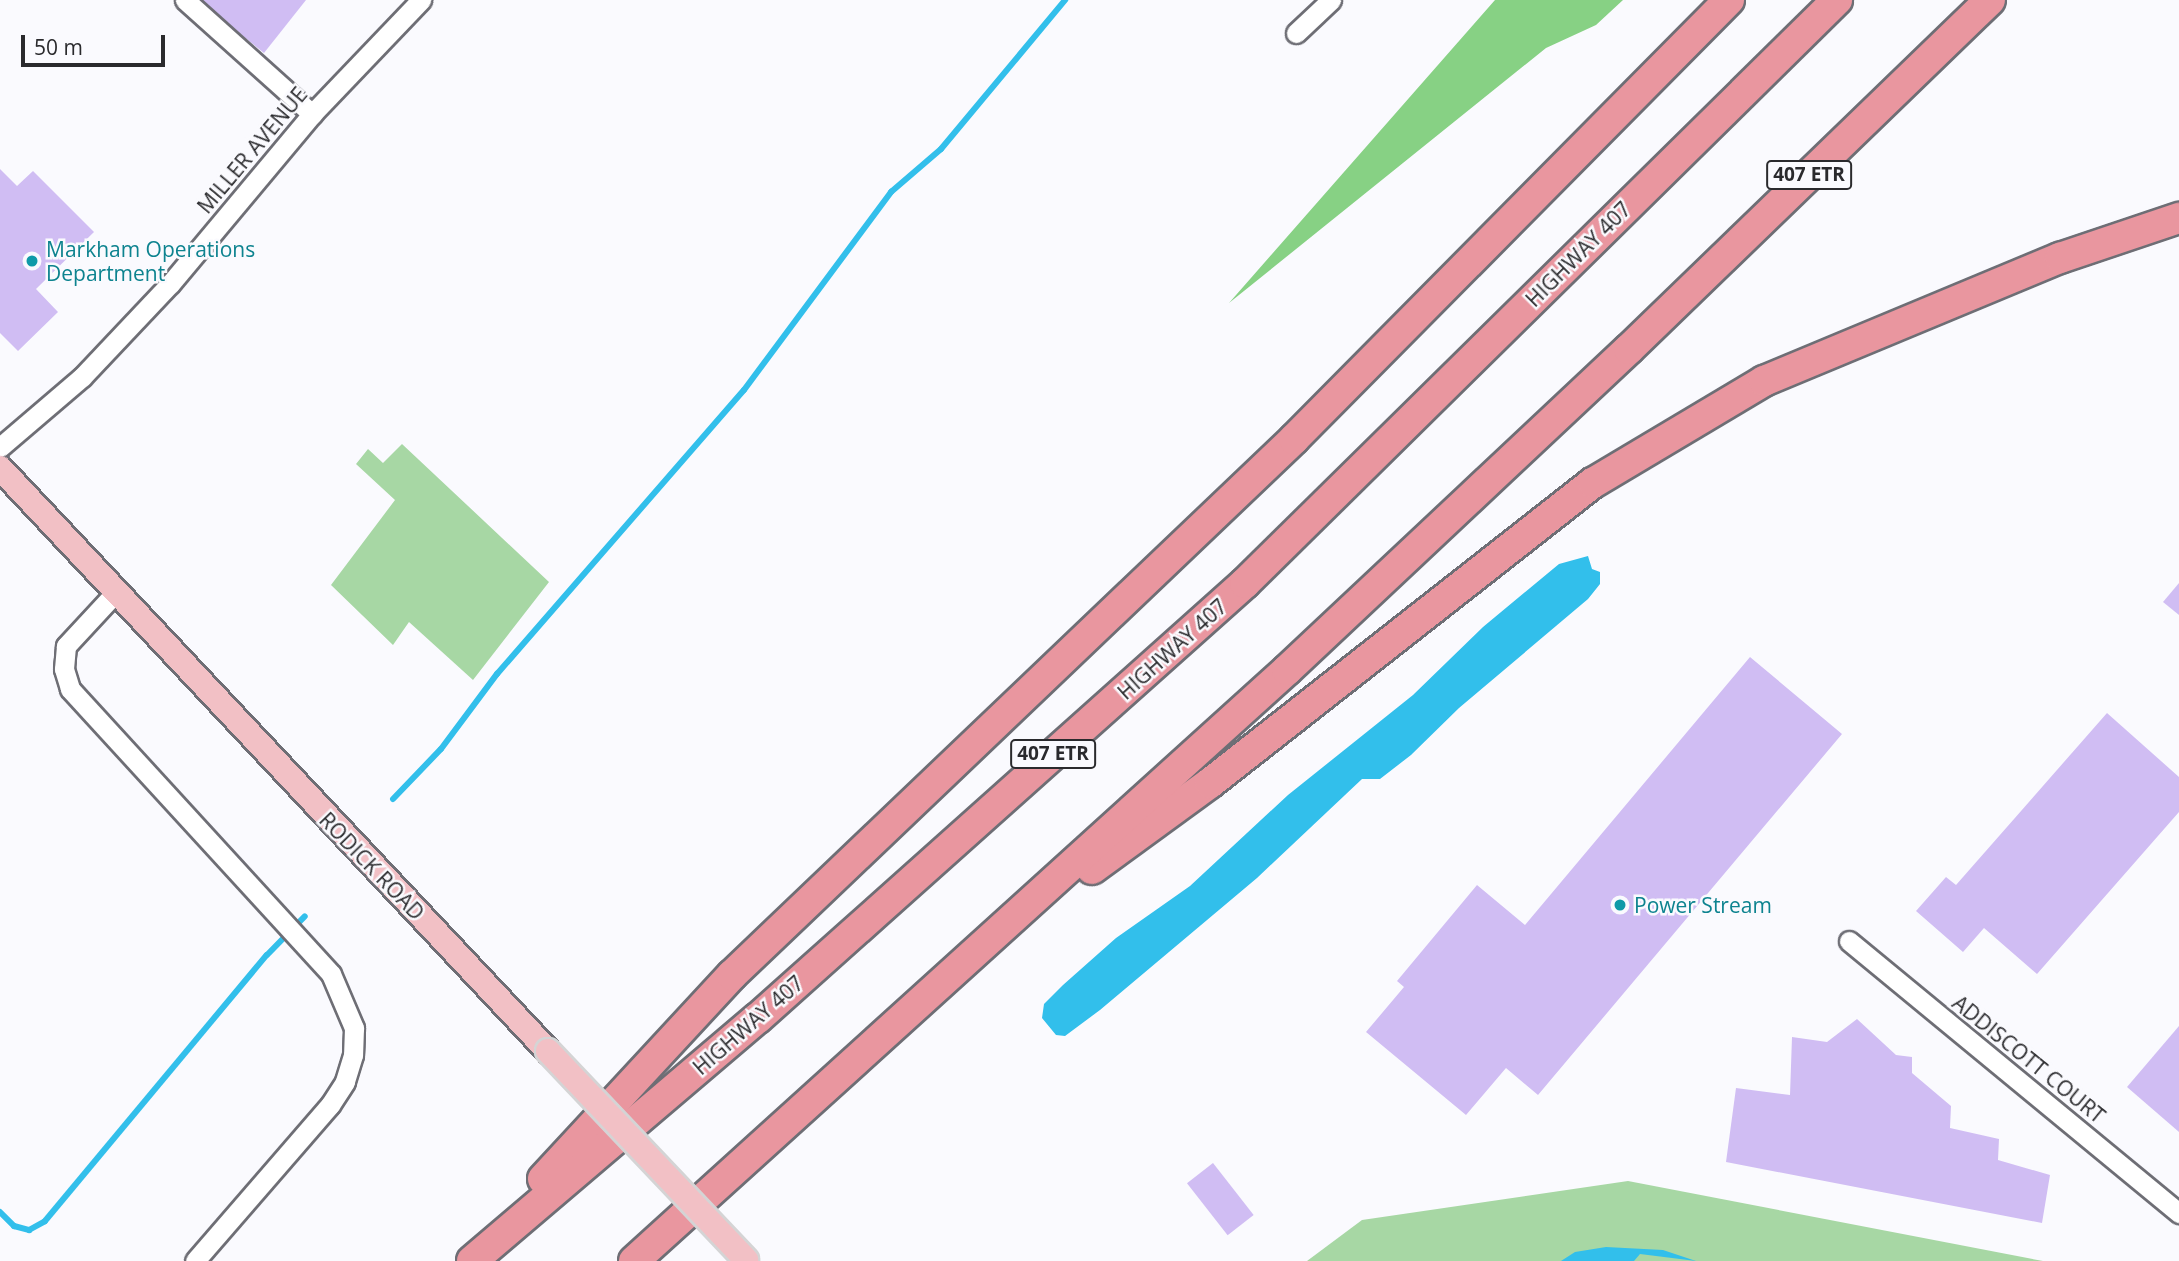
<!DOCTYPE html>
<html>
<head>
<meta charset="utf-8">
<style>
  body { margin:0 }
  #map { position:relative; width:2179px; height:1261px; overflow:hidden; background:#fafafe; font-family:"Open Sans",sans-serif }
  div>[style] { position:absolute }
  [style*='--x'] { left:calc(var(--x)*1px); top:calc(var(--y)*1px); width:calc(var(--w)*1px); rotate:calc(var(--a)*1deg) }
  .green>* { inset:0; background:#a7d7a4 }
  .forest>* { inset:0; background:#87d184 }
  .water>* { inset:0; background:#32bfeb }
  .stream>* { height:6px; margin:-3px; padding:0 3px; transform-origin:3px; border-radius:3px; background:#32bfeb }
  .building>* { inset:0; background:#d0bdf3; transform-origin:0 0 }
  .roads { filter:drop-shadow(2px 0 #6e6e75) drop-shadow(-2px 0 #6e6e75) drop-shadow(0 2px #6e6e75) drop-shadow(0 -2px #6e6e75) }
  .minor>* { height:19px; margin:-9.5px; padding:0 9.5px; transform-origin:9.5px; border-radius:9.5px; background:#fff }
  .major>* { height:24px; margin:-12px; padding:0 12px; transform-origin:12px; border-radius:12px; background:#f2c0c5 }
  .highway>* { height:30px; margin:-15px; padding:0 15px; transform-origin:15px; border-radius:15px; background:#e9969f }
  .bridges { filter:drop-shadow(2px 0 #d4d4d5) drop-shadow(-2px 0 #d4d4d5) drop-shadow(0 2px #d4d4d5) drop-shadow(0 -2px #d4d4d5) }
  .major-bridge>* { height:24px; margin:-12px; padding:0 12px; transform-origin:12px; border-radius:12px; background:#f2c0c5 }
  .dots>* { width:19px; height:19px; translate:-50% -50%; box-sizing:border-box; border:4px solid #fafafe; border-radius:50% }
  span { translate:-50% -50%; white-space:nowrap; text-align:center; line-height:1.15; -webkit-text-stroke:5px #fafafe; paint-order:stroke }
  .shield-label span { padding:2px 5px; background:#fafafe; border:2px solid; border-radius:5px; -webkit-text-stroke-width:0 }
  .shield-label { font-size:19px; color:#2a2a2d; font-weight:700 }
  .street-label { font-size:21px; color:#2a2a2d }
  .culture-label { font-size:21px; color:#0d838f }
  .left { translate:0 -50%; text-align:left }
  .scale { position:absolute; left:21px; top:35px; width:144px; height:32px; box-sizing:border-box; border:4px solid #2a2a2d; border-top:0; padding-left:9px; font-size:21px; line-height:24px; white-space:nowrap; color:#2a2a2d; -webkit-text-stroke:5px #fafafe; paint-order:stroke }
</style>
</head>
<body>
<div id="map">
  <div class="green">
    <i style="clip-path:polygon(402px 444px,549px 582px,473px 680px,409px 622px,393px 645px,331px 585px,395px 500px,356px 464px,368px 449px,383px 463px)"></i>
    <i style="clip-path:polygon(1628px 1181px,2043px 1261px,1307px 1261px,1362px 1220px)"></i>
  </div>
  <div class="forest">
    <i style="clip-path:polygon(1495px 0,1623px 0,1596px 25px,1546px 48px,1229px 303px)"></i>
  </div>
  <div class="water">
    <i style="clip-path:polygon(1588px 556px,1592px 569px,1600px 572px,1600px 584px,1588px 599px,1459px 708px,1411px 755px,1380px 779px,1362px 779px,1257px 878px,1100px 1010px,1065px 1036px,1056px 1035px,1042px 1018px,1044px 1004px,1063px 985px,1116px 938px,1190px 886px,1288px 795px,1413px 695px,1483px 627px,1559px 564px)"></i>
    <i style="clip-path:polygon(1606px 1247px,1663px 1250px,1696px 1261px,1640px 1254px,1634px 1261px,1561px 1261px,1575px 1252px)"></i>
  </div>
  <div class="stream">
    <i style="--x:393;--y:799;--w:69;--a:-46.2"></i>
    <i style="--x:441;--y:749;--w:94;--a:-53.3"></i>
    <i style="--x:497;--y:674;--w:376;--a:-49"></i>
    <i style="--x:744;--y:390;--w:247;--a:-53.4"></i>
    <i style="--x:891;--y:192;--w:66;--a:-40.7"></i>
    <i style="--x:941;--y:149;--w:194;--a:-50.2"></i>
    <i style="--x:0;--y:1212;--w:20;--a:45"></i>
    <i style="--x:14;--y:1226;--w:16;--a:15"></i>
    <i style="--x:29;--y:1230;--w:18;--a:-29"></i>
    <i style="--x:45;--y:1221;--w:346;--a:-50.2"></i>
    <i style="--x:267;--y:955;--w:54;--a:-45.7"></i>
  </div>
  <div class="building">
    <i style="clip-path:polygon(198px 0,306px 0,264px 53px)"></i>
    <i style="clip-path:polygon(0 169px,17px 186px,33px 171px,94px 232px,36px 289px,58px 312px,18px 351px,0 333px)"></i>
    <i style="clip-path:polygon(2179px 583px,2179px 615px,2163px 602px)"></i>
    <i style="clip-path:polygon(1750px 657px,1842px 734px,1538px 1095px,1506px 1068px,1466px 1115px,1366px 1032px,1404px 987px,1397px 981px,1477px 885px,1525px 925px)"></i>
    <i style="clip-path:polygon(2107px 713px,2179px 777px,2179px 812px,2037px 974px,1984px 928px,1963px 952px,1916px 911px,1946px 877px,1956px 885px)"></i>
    <i style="clip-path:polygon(1857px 1019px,1896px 1055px,1912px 1057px,1912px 1073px,1951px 1106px,1950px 1128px,1999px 1139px,1998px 1160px,2050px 1175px,2042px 1223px,1726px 1162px,1736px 1088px,1790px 1095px,1792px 1037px,1827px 1042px)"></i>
    <i style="clip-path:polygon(2179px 1026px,2179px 1132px,2127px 1087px)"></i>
    <i style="left:1213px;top:1163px;width:66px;height:33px;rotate:52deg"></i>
  </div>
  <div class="roads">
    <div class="minor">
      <i style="--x:185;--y:0;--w:171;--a:41.9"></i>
      <i style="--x:1296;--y:33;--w:48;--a:-43.3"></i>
      <i style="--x:0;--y:447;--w:108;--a:-40.5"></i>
      <i style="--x:82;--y:377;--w:128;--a:-46.6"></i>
      <i style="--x:170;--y:284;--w:222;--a:-50.1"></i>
      <i style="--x:312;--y:114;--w:158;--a:-46.3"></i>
      <i style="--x:116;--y:592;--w:74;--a:132.8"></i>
      <i style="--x:66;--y:646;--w:23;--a:95"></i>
      <i style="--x:64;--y:669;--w:21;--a:73"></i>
      <i style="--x:70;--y:689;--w:386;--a:47.5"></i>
      <i style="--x:331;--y:974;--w:59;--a:66.9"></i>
      <i style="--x:354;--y:1028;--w:27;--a:92"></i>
      <i style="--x:353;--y:1055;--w:28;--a:107"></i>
      <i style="--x:345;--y:1082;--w:27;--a:123"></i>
      <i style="--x:330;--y:1105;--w:206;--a:130.9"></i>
      <i style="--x:1849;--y:941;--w:428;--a:39.5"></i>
    </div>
    <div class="major">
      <i style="--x:0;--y:468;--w:800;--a:46.77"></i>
    </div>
    <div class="highway">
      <i style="--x:1092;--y:869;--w:146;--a:-36.1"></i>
      <i style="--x:1210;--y:783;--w:487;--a:-38.1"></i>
      <i style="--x:1593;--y:483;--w:199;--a:-30.8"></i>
      <i style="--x:1764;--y:381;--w:321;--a:-22.6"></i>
      <i style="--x:2060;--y:258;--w:126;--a:-18.6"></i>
      <i style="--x:543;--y:1179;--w:278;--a:-47.2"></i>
      <i style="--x:732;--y:975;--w:777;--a:-43.64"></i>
      <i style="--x:1294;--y:439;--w:618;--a:-45.26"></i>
      <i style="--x:472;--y:1261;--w:375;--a:-40.4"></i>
      <i style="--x:758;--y:1018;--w:653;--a:-41.77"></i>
      <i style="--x:1245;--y:583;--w:831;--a:-44.56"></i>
      <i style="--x:634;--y:1261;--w:881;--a:-42.15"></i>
      <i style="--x:1287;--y:670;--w:469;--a:-43.2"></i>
      <i style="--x:1629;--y:349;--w:502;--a:-44.03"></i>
    </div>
  </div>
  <div class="bridges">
    <div class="major-bridge">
      <i style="--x:548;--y:1051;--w:288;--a:46.5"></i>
    </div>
  </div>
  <div class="dots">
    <i style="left:32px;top:261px;background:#0f9aa8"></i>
    <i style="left:1620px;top:905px;background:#0f9aa8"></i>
  </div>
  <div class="shield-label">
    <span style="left:1809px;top:175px">407 ETR</span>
    <span style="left:1053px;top:754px">407 ETR</span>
  </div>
  <div class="street-label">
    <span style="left:252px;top:150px;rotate:-50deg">MILLER AVENUE</span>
    <span style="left:1578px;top:254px;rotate:-45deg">HIGHWAY 407</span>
    <span style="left:1172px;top:649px;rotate:-42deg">HIGHWAY 407</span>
    <span style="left:372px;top:866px;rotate:46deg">RODICK ROAD</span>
    <span style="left:748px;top:1025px;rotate:-41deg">HIGHWAY 407</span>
    <span style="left:2029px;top:1059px;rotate:39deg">ADDISCOTT COURT</span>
  </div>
  <div class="culture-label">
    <span class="left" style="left:46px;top:261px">Markham Operations<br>Department</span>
    <span class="left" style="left:1634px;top:905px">Power Stream</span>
  </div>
  <div class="scale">50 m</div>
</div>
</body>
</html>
